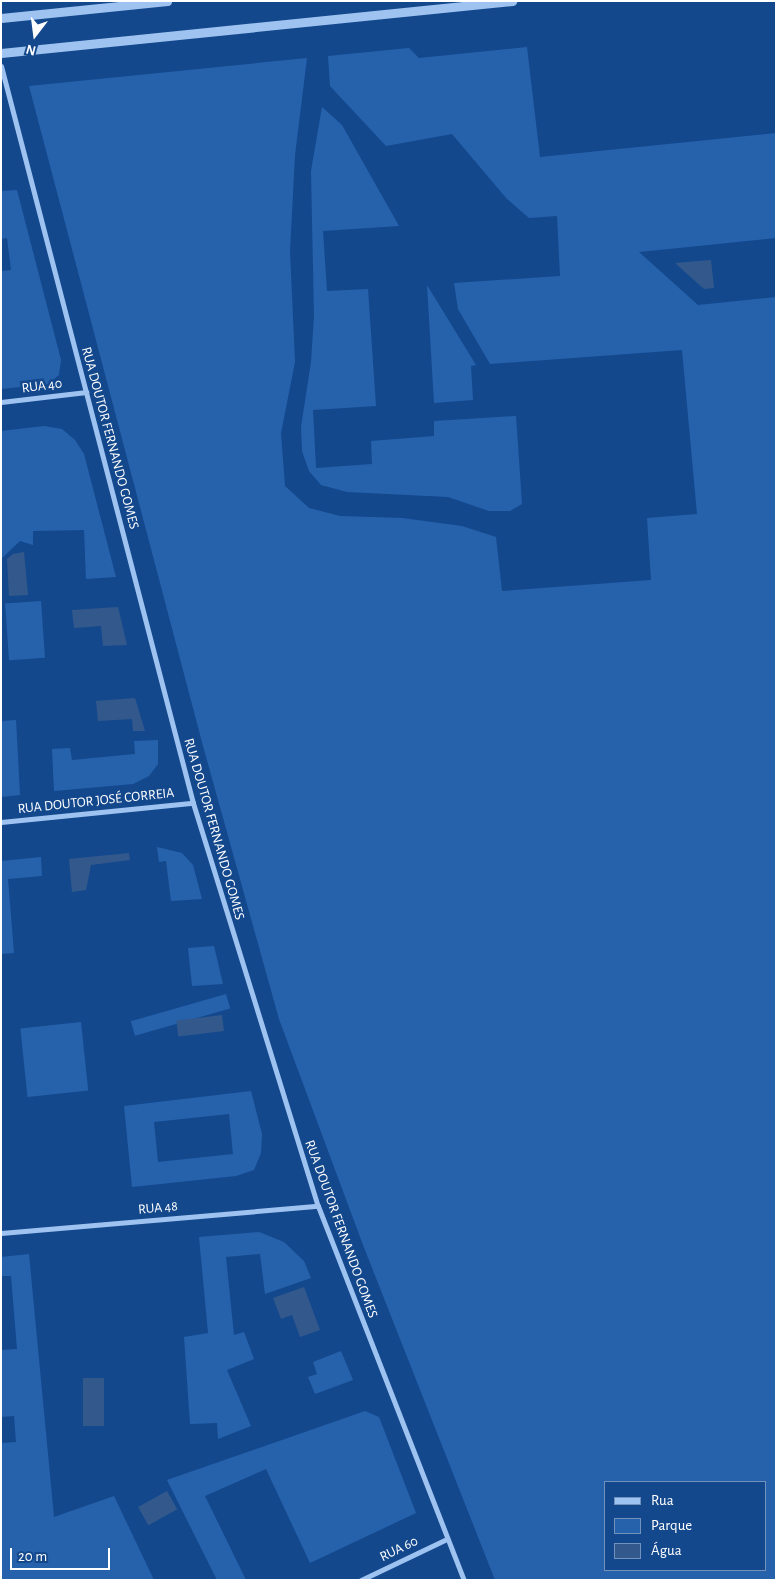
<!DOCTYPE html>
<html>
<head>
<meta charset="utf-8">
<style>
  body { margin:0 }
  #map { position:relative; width:777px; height:1581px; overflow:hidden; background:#14488d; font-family:"Alegreya Sans",sans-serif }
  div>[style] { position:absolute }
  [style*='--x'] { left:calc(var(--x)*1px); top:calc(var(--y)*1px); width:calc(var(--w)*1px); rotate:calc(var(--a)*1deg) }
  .green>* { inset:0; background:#2662ac; transform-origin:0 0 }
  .water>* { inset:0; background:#33598c; transform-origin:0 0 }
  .minor>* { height:5px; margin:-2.5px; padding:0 2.5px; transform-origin:2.5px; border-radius:2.5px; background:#9ec3f0 }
  .tertiary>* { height:9px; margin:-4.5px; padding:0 4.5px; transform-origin:4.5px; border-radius:4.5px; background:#9ec3f0 }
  span { translate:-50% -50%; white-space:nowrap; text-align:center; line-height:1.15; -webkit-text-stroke:5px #14488d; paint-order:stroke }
  .street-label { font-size:14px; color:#fff }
  .frame { position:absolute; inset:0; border:2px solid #fff; pointer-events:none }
  .legend { position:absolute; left:604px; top:1481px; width:162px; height:90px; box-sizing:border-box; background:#14488d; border:1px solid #7291bb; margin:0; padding:6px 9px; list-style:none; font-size:15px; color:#fff }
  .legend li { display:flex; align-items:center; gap:10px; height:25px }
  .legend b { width:25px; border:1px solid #7291bb }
  .north { position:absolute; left:10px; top:10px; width:50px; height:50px; -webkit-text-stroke:4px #14488d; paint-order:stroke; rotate:195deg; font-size:14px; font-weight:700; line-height:20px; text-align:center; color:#fff }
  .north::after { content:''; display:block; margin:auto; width:18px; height:22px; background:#fff; clip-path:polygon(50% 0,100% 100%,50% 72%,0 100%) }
  .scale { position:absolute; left:10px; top:1548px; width:100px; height:22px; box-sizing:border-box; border:2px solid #fff; border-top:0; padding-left:6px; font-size:15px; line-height:18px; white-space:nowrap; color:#fff; -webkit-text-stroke:4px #14488d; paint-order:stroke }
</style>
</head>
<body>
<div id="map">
  <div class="green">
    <i style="clip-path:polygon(evenodd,527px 47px,540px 157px,776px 133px,776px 238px,639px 252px,698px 305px,776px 297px,776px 1580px,495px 1580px,363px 1245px,279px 1019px,203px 746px,29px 86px,307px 58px,295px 155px,290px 251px,295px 362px,281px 433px,285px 486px,309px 508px,340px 516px,402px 518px,462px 526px,496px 537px,502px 591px,651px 580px,647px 518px,697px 514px,682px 350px,490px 364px,458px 309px,454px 283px,560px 276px,557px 216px,529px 218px,507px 199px,452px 134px,386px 146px,330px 86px,328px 56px,409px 48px,419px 58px,527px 47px,606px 1482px,766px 1482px,766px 1570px,606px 1570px,606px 1482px)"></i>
    <i style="clip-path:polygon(322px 107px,342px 125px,399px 226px,323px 231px,327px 291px,368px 289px,376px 406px,313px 410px,316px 468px,372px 464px,371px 441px,434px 436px,434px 421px,516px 416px,522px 504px,510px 511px,489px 511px,448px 497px,347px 492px,321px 485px,309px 471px,302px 451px,301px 427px,311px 362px,314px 316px,311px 171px)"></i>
    <i style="clip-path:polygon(17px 190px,61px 360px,59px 375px,48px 384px,1px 389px,1px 271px,11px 270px,7px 238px,1px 239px,1px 191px)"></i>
    <i style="clip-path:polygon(427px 285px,476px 365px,471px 366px,473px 400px,434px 403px)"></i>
    <i style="clip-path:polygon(44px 426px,62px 429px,75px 440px,84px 454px,116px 577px,86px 579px,84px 530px,33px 531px,33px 545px,20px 541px,1px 559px,1px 431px)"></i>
    <i style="left:41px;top:601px;width:57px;height:36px;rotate:86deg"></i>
    <i style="clip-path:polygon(16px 720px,20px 795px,1px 797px,1px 721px)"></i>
    <i style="clip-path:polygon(158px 740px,158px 764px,149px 776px,133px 784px,54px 791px,52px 749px,70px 748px,72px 760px,135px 754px,134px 741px)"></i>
    <i style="clip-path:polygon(157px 847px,182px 853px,193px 865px,202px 899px,171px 901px,166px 861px,159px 862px)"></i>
    <i style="clip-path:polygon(41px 857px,42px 876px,8px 879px,14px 953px,1px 954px,1px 861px)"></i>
    <i style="clip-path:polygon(214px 946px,223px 984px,192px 986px,188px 948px)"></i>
    <i style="left:226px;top:994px;width:15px;height:99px;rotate:74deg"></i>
    <i style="left:81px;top:1022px;width:69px;height:61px;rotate:84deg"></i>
    <i style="clip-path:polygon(evenodd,251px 1091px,262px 1134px,261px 1153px,254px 1170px,236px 1176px,132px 1187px,124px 1106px,251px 1091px,229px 1114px,233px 1154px,158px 1162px,154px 1122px,229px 1114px)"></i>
    <i style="clip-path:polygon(259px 1232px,284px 1242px,304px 1261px,311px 1278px,265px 1294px,260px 1254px,226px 1257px,234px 1335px,244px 1332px,254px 1359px,227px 1370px,251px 1426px,218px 1439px,217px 1423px,190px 1424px,184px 1337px,208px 1333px,199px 1237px)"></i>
    <i style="clip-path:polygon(29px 1254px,54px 1517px,114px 1496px,154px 1580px,1px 1580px,1px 1443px,16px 1442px,14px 1416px,1px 1417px,1px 1350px,17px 1349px,11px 1276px,1px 1276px,1px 1257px)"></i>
    <i style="clip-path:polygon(341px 1351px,353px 1380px,315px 1394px,308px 1377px,317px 1374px,313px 1362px)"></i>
    <i style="clip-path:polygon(365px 1411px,379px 1417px,416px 1513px,310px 1563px,266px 1469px,205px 1496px,246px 1580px,217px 1580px,167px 1480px)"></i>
  </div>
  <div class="water">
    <i style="clip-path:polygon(711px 260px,714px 288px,704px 289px,675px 263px)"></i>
    <i style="clip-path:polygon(24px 552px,28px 595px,9px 596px,7px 559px,13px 554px)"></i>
    <i style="clip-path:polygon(118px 607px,127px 645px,103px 646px,101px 626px,74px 628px,72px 610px)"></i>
    <i style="clip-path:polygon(135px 698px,145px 731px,133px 731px,132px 719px,98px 721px,96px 701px)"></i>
    <i style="clip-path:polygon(129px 853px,130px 860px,91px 865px,86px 890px,72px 892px,69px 859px)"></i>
    <i style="left:222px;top:1015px;width:16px;height:46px;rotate:83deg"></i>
    <i style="clip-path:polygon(304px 1287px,320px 1330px,300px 1337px,292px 1315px,281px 1319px,273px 1298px)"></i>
    <i style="left:83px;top:1378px;width:21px;height:48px"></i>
    <i style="left:167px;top:1491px;width:21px;height:33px;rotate:61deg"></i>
  </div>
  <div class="minor">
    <i style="--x:1;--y:66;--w:762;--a:75.4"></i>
    <i style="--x:193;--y:803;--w:422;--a:72.8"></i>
    <i style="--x:318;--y:1206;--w:401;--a:68.7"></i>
    <i style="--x:1;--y:402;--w:86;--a:-6.7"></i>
    <i style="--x:1;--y:822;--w:193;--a:-5.7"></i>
    <i style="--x:1;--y:1233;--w:318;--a:-4.9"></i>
    <i style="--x:361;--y:1580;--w:95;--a:-25.5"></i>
  </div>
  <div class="tertiary">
    <i style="--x:1;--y:18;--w:167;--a:-5.8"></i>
    <i style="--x:1;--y:53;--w:514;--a:-5.81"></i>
  </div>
  <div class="street-label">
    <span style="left:42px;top:386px;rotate:-7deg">RUA 40</span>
    <span style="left:110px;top:438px;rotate:75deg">RUA DOUTOR FERNANDO GOMES</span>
    <span style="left:96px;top:801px;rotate:-6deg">RUA DOUTOR JOSÉ CORREIA</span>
    <span style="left:214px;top:829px;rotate:74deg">RUA DOUTOR FERNANDO GOMES</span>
    <span style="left:158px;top:1208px;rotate:-5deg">RUA 48</span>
    <span style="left:341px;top:1229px;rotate:70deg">RUA DOUTOR FERNANDO GOMES</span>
    <span style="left:399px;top:1549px;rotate:-26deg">RUA 60</span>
  </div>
  <div class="frame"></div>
  <ul class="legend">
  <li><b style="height:6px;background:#9ec3f0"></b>Rua</li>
  <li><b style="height:14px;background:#2662ac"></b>Parque</li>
  <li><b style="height:14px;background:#33598c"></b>Água</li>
  </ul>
  <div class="north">N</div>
  <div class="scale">20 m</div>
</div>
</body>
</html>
